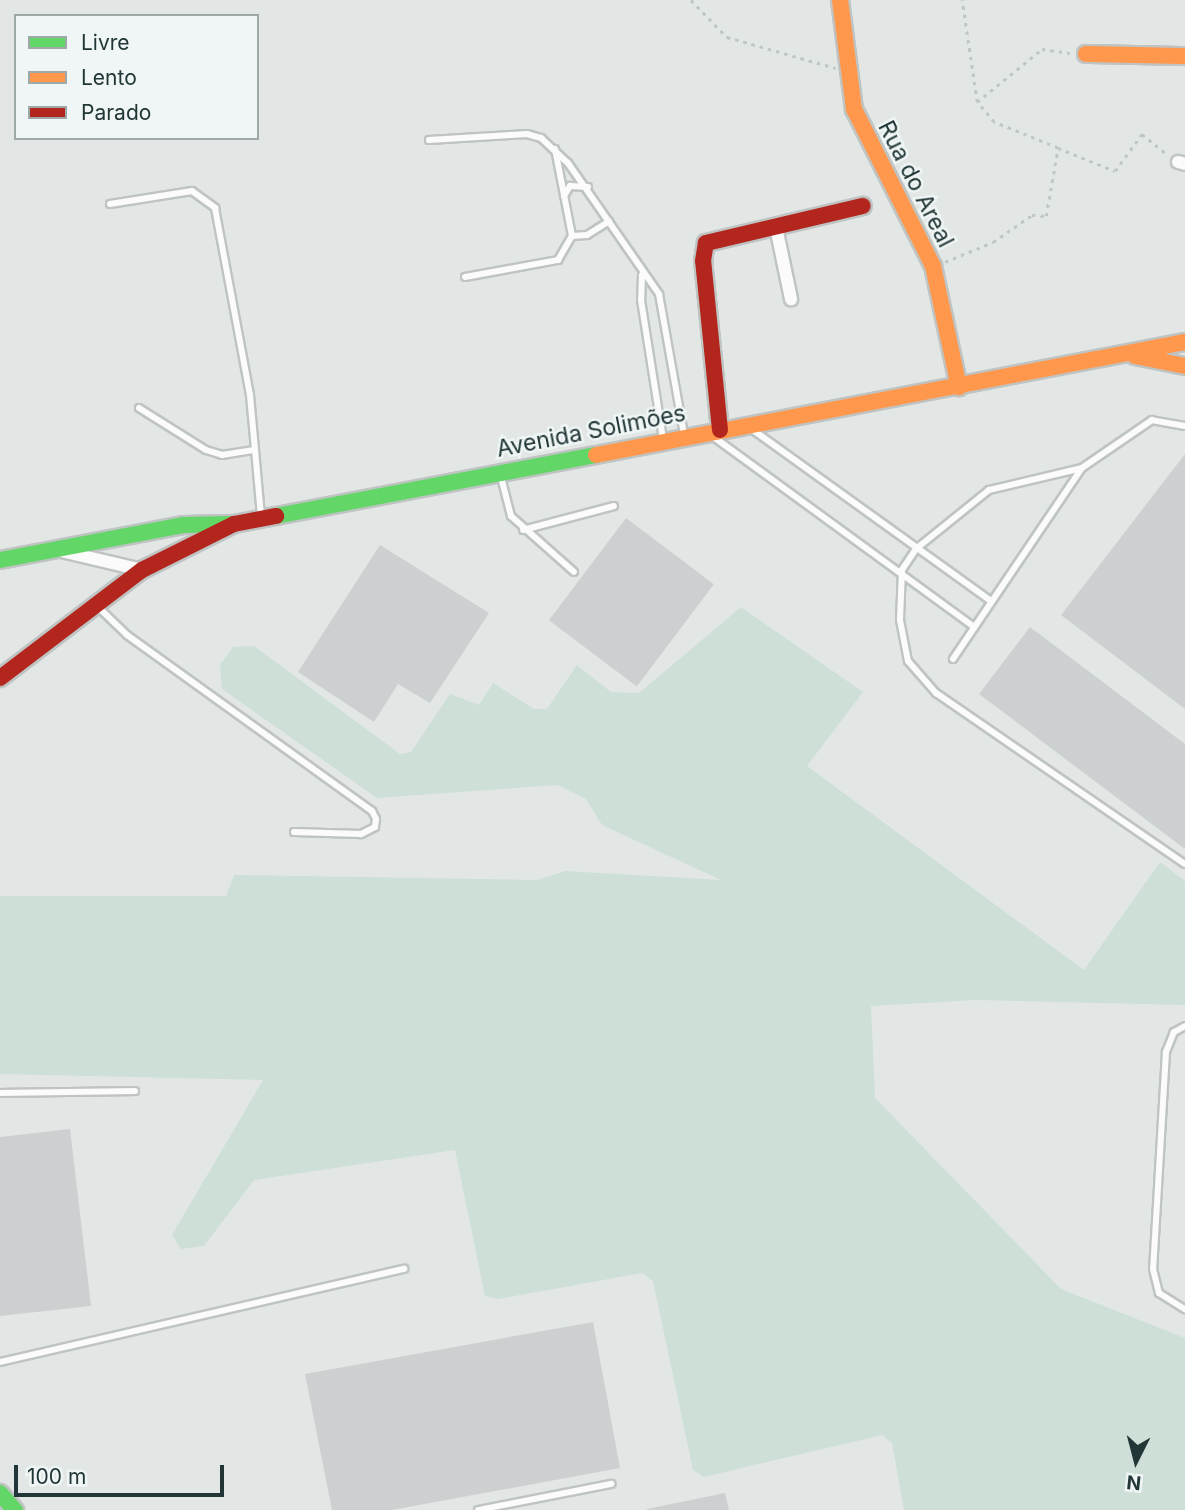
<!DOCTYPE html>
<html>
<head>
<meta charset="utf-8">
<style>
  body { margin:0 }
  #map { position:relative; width:1185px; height:1510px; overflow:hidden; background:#e2e7e6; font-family:Inter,sans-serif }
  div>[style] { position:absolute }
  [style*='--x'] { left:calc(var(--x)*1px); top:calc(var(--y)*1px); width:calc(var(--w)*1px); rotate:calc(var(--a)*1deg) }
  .green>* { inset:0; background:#cddfd7 }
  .building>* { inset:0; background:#ccd0d0; transform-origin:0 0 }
  .path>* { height:2.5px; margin-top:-1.25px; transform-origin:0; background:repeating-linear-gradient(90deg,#c0c6c7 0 3.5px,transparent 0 8.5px) }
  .roads { filter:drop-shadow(2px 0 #bfc4c3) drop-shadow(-2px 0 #bfc4c3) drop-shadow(0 2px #bfc4c3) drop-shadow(0 -2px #bfc4c3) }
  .lane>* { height:6px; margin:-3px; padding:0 3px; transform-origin:3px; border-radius:3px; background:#fbfbfb }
  .street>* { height:12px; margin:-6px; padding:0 6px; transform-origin:6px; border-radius:6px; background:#fbfbfb }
  .fast>* { height:16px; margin:-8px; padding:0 8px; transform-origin:8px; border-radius:8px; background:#63d668 }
  .slow>* { height:16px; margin:-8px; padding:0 8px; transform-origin:8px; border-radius:8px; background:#ff974d }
  .jam>* { height:16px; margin:-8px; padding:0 8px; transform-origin:8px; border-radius:8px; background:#b3261e }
  span { translate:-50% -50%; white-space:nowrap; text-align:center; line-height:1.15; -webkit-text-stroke:5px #eff6f5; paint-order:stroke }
  .street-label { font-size:23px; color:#223637 }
  .legend { position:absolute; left:14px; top:14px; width:245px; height:126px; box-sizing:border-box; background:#eff6f5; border:2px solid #9da9a9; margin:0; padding:9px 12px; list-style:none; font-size:21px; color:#223637 }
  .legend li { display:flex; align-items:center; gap:14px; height:35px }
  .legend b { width:35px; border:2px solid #9da9a9 }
  .north { position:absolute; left:1101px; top:1426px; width:70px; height:70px; -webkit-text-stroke:5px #eff6f5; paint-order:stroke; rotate:186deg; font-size:19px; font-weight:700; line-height:28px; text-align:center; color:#223637 }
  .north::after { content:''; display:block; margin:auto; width:24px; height:32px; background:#223637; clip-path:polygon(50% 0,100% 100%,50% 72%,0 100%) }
  .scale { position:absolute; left:14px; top:1465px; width:210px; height:32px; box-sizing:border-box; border:4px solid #223637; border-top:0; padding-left:9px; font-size:21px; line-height:24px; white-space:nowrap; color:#223637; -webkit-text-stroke:5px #eff6f5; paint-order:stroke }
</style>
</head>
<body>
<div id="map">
  <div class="green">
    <i style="clip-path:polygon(741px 607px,863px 692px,807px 766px,1084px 970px,1160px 862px,1185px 881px,1185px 1005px,976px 1000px,871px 1006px,875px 1098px,1061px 1289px,1185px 1338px,1185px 1510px,904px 1510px,892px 1443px,882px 1435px,704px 1477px,693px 1470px,653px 1281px,642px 1273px,498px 1299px,485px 1296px,455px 1150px,254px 1180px,204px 1246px,181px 1249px,172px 1235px,263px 1080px,0 1074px,0 896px,226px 896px,234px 875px,537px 880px,565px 871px,721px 880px,602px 825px,586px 799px,557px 785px,377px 798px,222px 689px,220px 665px,233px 647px,254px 646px,400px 754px,411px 752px,450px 694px,479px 705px,493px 683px,534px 709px,547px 709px,577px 665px,611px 692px,639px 693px)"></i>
  </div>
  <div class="building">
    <i style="clip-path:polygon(1185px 454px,1185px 709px,1061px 615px)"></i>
    <i style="left:626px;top:518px;width:110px;height:128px;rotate:37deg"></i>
    <i style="clip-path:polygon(380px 545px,489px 613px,430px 703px,398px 684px,374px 722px,298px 672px)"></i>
    <i style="clip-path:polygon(1030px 627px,1185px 744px,1185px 849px,979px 694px)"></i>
    <i style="clip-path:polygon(70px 1129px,91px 1306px,0 1316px,0 1137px)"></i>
    <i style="clip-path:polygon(593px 1322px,620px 1468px,392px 1510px,332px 1510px,305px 1374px)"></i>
    <i style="clip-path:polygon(725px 1493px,729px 1510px,647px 1510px,647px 1509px)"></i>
  </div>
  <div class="path">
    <i style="--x:691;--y:0;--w:52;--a:45.8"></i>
    <i style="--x:727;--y:37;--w:113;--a:15.9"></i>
    <i style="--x:977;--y:102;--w:84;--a:-39.2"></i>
    <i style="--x:1042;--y:49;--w:28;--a:8"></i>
    <i style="--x:1058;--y:148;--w:61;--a:22"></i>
    <i style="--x:1115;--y:171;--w:46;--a:-53.9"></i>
    <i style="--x:1142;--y:134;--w:32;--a:39"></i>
    <i style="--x:945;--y:262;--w:52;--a:-22.6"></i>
    <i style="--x:993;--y:242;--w:47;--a:-34.7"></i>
    <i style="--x:1032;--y:215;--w:14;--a:4"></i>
    <i style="--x:1046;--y:216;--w:69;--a:-80"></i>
    <i style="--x:1058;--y:148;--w:69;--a:-157.9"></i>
    <i style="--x:994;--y:122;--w:26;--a:-130"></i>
    <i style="--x:977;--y:102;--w:103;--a:-98.4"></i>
  </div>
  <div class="roads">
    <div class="lane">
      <i style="--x:429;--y:140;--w:98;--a:-3.5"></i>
      <i style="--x:527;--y:134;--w:15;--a:16"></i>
      <i style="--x:541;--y:138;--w:37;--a:43"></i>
      <i style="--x:568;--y:163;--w:160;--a:55.2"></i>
      <i style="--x:659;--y:294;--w:143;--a:79.9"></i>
      <i style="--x:555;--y:149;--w:89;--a:78.9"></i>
      <i style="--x:564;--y:196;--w:12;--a:-59"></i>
      <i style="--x:570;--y:186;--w:18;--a:3"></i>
      <i style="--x:110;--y:204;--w:83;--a:-9"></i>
      <i style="--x:192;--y:191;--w:29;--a:36"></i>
      <i style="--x:215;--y:208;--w:190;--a:79.4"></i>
      <i style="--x:250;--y:395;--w:121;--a:84.8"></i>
      <i style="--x:642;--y:275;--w:25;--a:92"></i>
      <i style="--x:641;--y:300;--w:141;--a:81"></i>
      <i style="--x:465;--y:277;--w:95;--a:-10.4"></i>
      <i style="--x:558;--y:260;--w:28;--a:-60"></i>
      <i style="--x:572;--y:236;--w:15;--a:-4"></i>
      <i style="--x:587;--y:235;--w:26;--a:-32"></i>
      <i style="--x:139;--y:408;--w:79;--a:32.1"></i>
      <i style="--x:206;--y:450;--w:17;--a:17"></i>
      <i style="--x:222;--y:455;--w:31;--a:-9"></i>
      <i style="--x:1185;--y:426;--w:34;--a:-170"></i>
      <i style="--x:1152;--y:420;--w:85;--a:145.6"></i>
      <i style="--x:1082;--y:468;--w:96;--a:166.7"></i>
      <i style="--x:989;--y:490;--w:94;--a:141.1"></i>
      <i style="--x:916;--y:549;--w:25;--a:124"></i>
      <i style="--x:902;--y:570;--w:50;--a:92.3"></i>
      <i style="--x:900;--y:620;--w:42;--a:79"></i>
      <i style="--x:908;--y:661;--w:43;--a:48.8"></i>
      <i style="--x:936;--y:693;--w:302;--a:34.5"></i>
      <i style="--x:753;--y:430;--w:293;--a:35.7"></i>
      <i style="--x:715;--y:438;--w:321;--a:36.1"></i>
      <i style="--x:501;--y:477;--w:40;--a:75.6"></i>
      <i style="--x:511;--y:516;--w:84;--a:41.6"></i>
      <i style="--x:523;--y:530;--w:94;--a:-14.8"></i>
      <i style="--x:97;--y:606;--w:42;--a:44"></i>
      <i style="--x:127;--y:635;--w:302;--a:35.7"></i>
      <i style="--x:372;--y:811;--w:9;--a:63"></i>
      <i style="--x:376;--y:819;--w:8;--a:97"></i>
      <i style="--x:375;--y:827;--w:16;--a:153"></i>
      <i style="--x:361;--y:834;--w:67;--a:-178.3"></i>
      <i style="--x:953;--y:659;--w:230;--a:-56"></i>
      <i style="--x:1185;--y:1026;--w:13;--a:151"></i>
      <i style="--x:1174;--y:1032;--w:22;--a:112"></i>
      <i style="--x:1166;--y:1052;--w:217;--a:93.4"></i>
      <i style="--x:1153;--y:1269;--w:25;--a:76"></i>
      <i style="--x:1159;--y:1293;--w:31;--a:32"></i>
      <i style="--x:0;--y:1093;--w:135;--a:-0.8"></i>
      <i style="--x:0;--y:1362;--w:415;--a:-13"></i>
      <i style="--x:478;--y:1510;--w:136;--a:-11.1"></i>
    </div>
    <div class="street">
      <i style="--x:1178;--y:162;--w:7;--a:16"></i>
      <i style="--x:776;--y:227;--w:74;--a:78.2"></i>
      <i style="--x:57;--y:550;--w:87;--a:13.2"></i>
    </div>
    <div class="fast">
      <i style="--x:276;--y:516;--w:326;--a:-10.8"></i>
      <i style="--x:0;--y:560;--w:186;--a:-10.8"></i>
      <i style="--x:183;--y:525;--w:49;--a:-1.2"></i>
      <i style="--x:0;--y:1493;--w:23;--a:49"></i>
    </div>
    <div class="slow">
      <i style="--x:840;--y:0;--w:110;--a:82.7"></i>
      <i style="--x:854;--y:109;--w:176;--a:63.3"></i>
      <i style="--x:933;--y:266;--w:124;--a:77.9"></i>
      <i style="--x:1086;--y:54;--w:99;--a:1.2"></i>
      <i style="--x:1135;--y:356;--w:51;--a:11.3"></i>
      <i style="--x:596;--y:455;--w:600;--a:-10.86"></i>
    </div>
    <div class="jam">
      <i style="--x:720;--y:430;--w:170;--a:-95.7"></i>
      <i style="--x:703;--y:261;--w:18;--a:-81"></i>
      <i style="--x:706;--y:243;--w:161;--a:-13.3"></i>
      <i style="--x:0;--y:678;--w:178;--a:-37.3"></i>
      <i style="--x:142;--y:570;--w:103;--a:-26.6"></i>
      <i style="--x:234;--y:524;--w:43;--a:-10.8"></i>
    </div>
  </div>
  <div class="street-label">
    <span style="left:916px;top:184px;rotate:63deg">Rua do Areal</span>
    <span style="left:591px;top:431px;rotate:-11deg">Avenida Solimões</span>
  </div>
  <ul class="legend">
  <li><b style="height:9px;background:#63d668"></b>Livre</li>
  <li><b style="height:9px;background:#ff974d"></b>Lento</li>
  <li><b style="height:9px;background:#b3261e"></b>Parado</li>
  </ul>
  <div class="north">N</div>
  <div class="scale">100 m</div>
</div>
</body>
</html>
